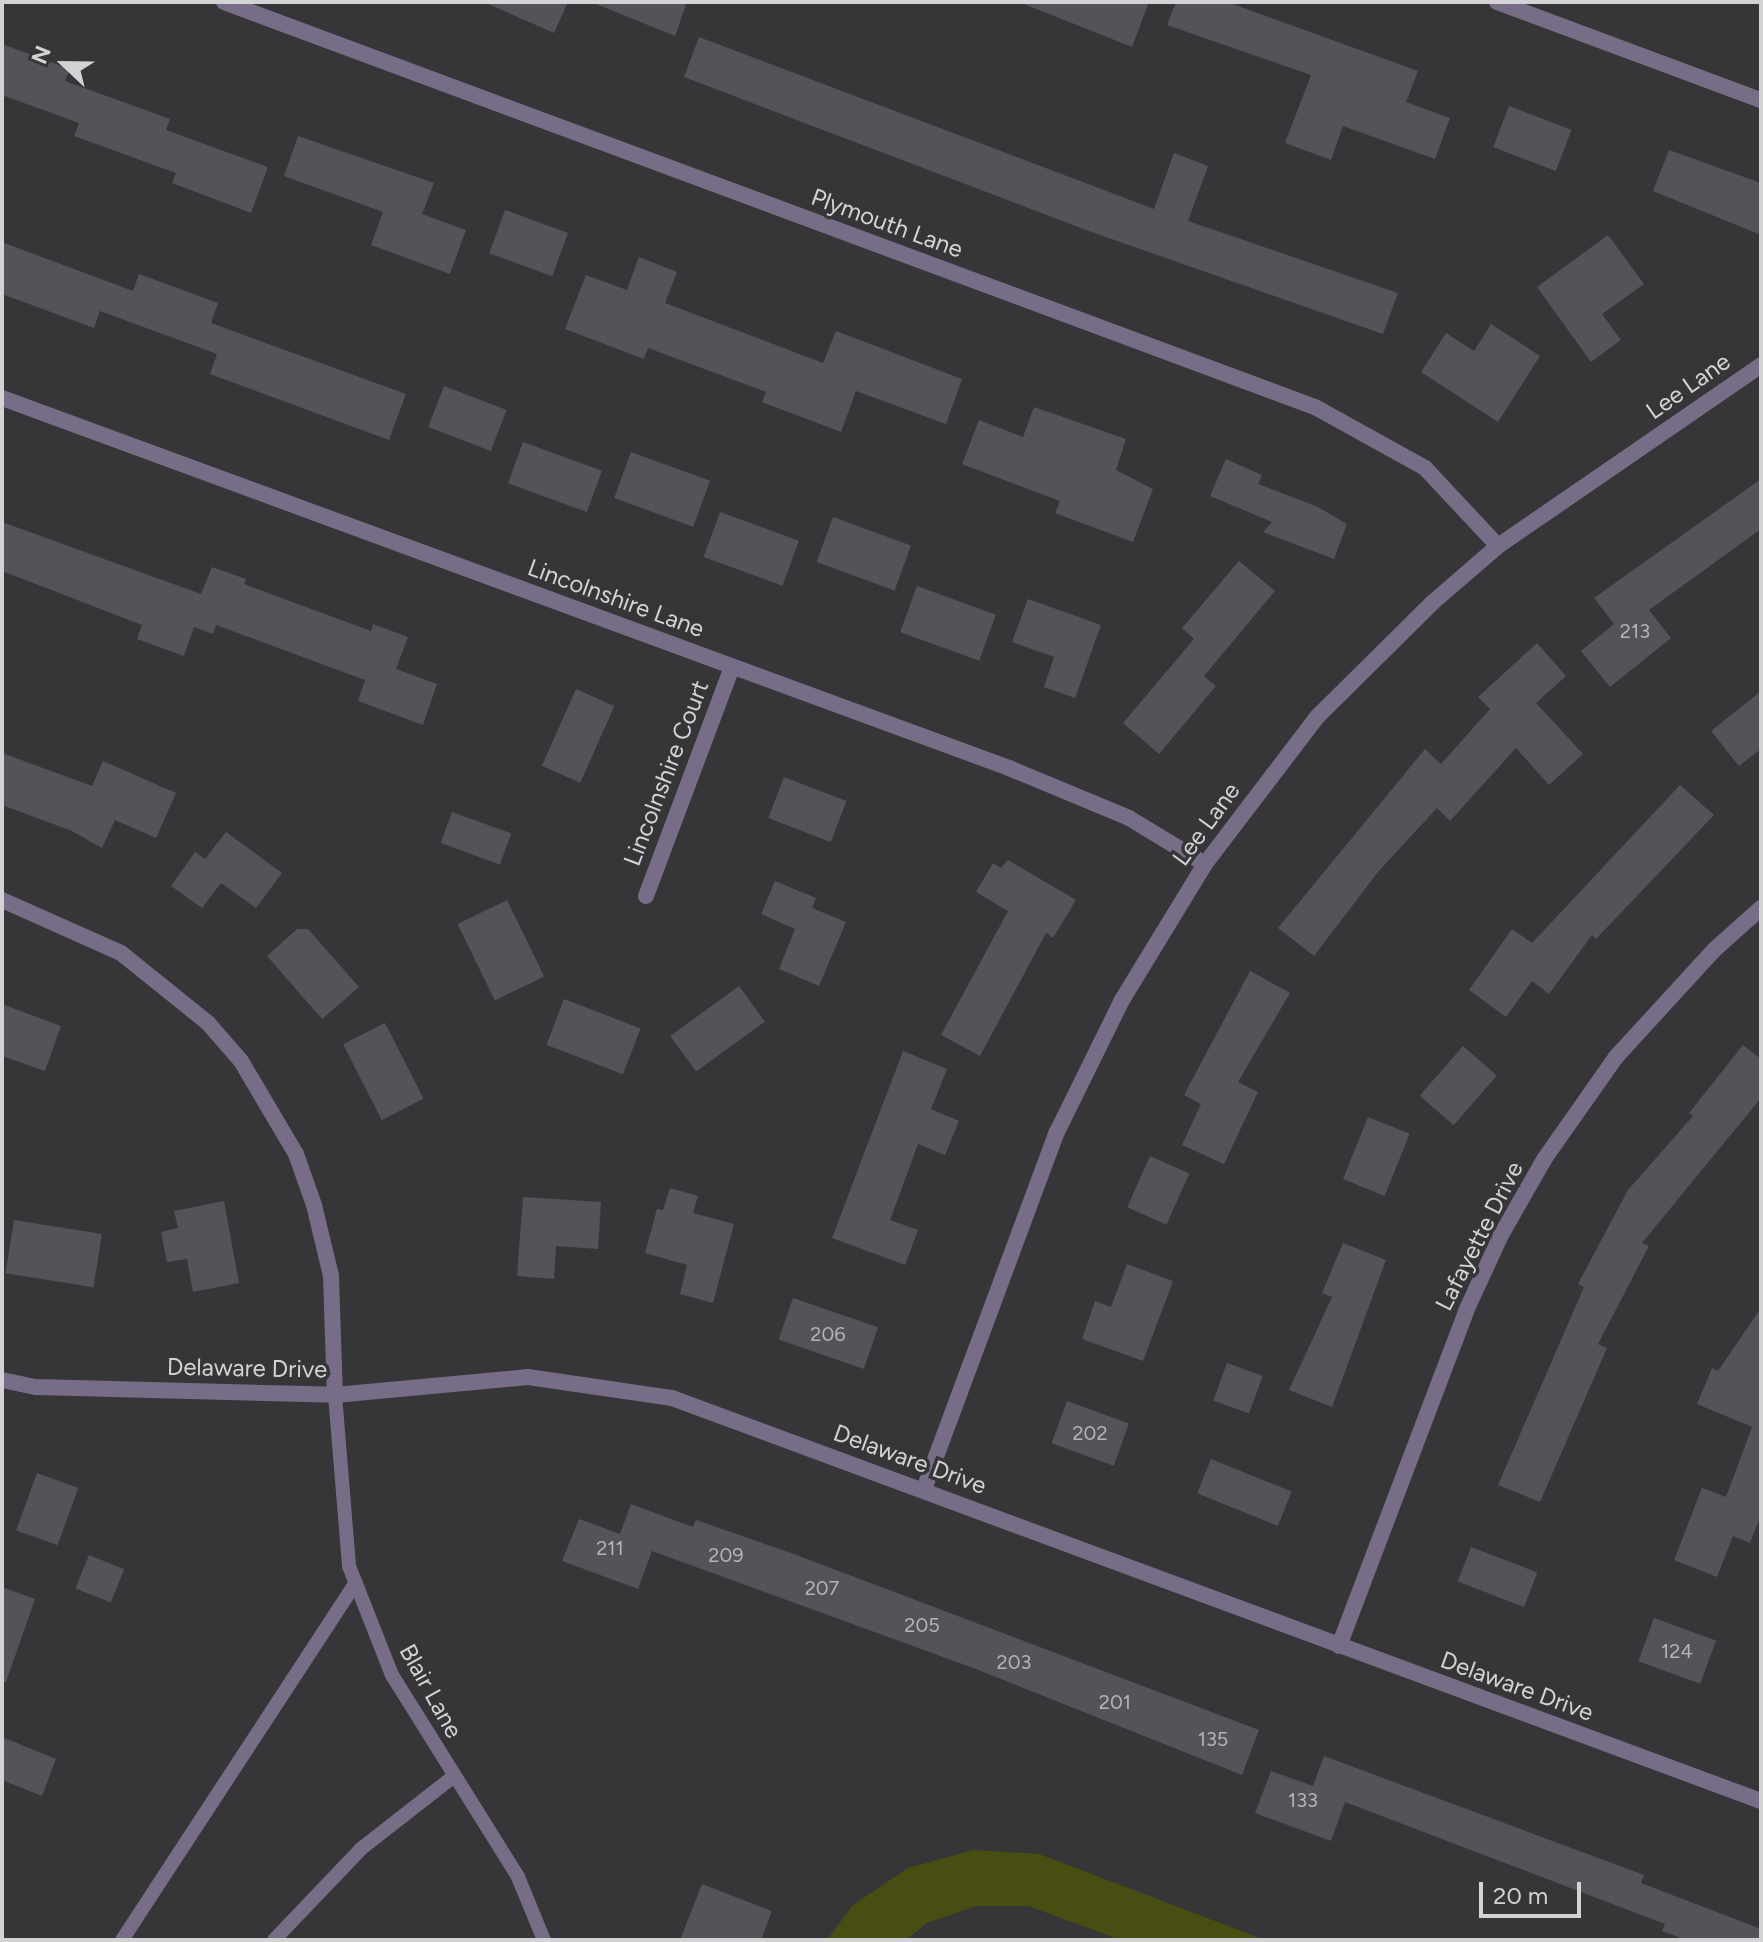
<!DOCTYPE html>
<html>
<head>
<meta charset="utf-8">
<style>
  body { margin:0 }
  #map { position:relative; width:1763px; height:1942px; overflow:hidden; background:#363538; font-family:Figtree,sans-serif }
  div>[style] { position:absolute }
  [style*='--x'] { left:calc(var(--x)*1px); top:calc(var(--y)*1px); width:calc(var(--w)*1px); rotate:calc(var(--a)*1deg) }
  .green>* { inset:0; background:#484e12 }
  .building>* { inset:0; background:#555357; transform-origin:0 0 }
  .lane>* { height:14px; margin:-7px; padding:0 7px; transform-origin:7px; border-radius:7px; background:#776d86 }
  .street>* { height:16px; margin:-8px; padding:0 8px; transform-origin:8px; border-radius:8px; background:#776d86 }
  span { translate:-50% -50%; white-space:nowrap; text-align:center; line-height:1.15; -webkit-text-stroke:7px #363538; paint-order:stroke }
  .number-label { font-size:20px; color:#b4b3b6 }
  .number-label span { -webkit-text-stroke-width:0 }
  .street-label { font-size:24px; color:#d3d3d5 }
  .frame { position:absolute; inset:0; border:4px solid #d3d3d5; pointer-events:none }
  .north { position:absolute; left:24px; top:24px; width:80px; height:80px; -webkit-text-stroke:6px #363538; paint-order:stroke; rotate:292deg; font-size:22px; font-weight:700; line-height:32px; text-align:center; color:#d3d3d5 }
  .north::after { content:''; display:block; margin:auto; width:28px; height:36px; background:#d3d3d5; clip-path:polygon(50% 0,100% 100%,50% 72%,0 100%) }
  .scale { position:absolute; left:1479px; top:1882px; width:102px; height:36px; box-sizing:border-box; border:4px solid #d3d3d5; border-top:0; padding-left:10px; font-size:24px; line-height:28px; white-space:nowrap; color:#d3d3d5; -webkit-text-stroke:6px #363538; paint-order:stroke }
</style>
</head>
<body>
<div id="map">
  <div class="green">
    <i style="clip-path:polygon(973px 1850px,1039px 1854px,1265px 1940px,1121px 1940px,1028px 1906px,976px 1906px,927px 1923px,906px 1940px,827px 1940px,853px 1905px,908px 1868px)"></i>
  </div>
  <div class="building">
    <i style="clip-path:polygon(484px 2px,568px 2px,554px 33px)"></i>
    <i style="clip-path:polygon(591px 2px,687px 2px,675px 36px)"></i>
    <i style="clip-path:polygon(1019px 2px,1149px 2px,1132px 47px)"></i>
    <i style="clip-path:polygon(1176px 2px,1227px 2px,1418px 71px,1406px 102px,1450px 118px,1435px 159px,1343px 126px,1331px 160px,1285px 143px,1311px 75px,1167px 25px)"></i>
    <i style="clip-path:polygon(699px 37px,1154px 209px,1174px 153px,1208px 166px,1188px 221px,1398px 293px,1383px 334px,1086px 230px,684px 77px)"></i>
    <i style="clip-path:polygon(2px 44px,70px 69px,65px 81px,170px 119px,166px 130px,268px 167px,251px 213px,172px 183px,176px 173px,74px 136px,79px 123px,2px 95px)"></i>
    <i style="left:1509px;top:106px;width:67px;height:44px;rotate:21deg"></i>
    <i style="clip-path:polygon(298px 136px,434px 183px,422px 214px,466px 230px,450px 274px,371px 245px,383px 212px,284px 176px)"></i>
    <i style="clip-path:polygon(1669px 150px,1761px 183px,1761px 235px,1653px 191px)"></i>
    <i style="left:505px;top:210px;width:67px;height:46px;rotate:20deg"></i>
    <i style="clip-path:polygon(1608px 235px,1644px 284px,1602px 314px,1621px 340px,1591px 362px,1537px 287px)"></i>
    <i style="clip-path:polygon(2px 242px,133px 291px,139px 274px,218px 303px,211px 323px,406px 394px,389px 440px,210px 374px,217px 354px,100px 311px,94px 328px,2px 294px)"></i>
    <i style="clip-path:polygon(639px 257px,677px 272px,665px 303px,823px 363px,836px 331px,962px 379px,946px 424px,856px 391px,841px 432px,762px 402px,766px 392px,648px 348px,644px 359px,565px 329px,586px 275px,627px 290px)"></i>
    <i style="clip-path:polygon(1491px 324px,1540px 356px,1498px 422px,1421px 372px,1446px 333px,1474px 351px)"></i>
    <i style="left:444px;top:386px;width:67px;height:44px;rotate:21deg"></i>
    <i style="clip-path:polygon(1034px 407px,1126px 439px,1116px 470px,1153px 489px,1133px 542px,1055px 513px,1060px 501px,962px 464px,979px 420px,1023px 437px)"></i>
    <i style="left:523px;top:442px;width:84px;height:44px;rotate:20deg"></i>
    <i style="left:631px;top:452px;width:84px;height:49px;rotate:20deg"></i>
    <i style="clip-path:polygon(1226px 459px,1262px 475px,1258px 484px,1318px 507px,1347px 524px,1334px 559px,1263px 532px,1272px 522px,1210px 496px)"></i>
    <i style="clip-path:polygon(1761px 479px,1761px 529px,1649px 610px,1671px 638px,1610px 687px,1581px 651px,1614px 624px,1594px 598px)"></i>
    <i style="left:720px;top:512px;width:84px;height:48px;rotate:20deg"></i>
    <i style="left:833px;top:517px;width:83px;height:48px;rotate:20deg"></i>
    <i style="clip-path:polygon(2px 522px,201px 594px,212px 567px,246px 579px,244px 584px,371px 631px,373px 624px,408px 637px,396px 669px,437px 684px,423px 725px,358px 701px,365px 680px,216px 625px,213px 634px,194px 627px,184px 656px,137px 639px,142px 625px,2px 571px)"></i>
    <i style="clip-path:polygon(1239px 561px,1275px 591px,1204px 676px,1216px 686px,1159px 754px,1123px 723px,1194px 639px,1182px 628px)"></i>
    <i style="left:917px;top:586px;width:84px;height:49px;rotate:20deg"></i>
    <i style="clip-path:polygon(1028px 599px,1101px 625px,1075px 698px,1044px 687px,1054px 657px,1012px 642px)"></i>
    <i style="clip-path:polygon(1537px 643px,1566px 676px,1536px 703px,1583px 754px,1549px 785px,1516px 748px,1450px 821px,1437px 808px,1378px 872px,1314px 956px,1278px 928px,1425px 749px,1441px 764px,1490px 709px,1478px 697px)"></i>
    <i style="left:576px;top:689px;width:42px;height:84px;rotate:24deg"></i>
    <i style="clip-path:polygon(1761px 691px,1761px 749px,1739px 766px,1711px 731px)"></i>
    <i style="clip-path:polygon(2px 753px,92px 786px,103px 761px,176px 793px,156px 838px,115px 820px,102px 848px,72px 831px,2px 805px)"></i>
    <i style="left:784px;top:777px;width:67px;height:44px;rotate:21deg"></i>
    <i style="clip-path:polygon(1680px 785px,1714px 815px,1596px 939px,1592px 935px,1549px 994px,1532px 981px,1506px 1017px,1469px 990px,1512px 929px,1532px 943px)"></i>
    <i style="left:452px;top:812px;width:63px;height:33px;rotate:20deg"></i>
    <i style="clip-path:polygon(226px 832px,282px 873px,256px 908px,221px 883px,202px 908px,171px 886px,195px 852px,205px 859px)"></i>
    <i style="clip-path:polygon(1008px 860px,1076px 900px,1053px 938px,1046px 933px,980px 1056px,941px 1035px,1008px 911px,976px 892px,993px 863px,1001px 868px)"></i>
    <i style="clip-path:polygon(775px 881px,816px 898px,812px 908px,846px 922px,819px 986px,779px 969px,795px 929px,761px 914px)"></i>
    <i style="left:507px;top:900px;width:85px;height:55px;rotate:64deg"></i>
    <i style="clip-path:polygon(297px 929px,308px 929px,359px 987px,322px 1019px,267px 956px)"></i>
    <i style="clip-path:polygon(1250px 971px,1290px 993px,1238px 1082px,1258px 1092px,1224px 1164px,1182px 1145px,1201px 1104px,1184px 1095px)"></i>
    <i style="left:739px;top:986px;width:44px;height:85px;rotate:54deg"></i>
    <i style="left:564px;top:999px;width:82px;height:49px;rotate:21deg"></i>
    <i style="clip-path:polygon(2px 1004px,61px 1026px,45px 1071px,2px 1056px)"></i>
    <i style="left:385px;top:1023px;width:85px;height:47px;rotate:63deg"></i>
    <i style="clip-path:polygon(1743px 1045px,1761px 1059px,1761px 1098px,1642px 1243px,1649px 1246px,1598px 1344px,1607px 1348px,1540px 1502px,1498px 1485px,1584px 1287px,1578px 1284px,1628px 1190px,1693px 1116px,1689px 1113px)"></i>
    <i style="left:1463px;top:1046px;width:45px;height:66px;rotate:41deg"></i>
    <i style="clip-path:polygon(903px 1051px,947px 1069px,931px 1109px,959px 1121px,945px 1155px,918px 1144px,890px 1220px,918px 1230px,905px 1265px,832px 1238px)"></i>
    <i style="left:1368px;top:1117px;width:45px;height:67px;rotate:22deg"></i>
    <i style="left:1150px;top:1156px;width:43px;height:56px;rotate:24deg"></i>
    <i style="clip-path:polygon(670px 1188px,698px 1196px,693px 1213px,734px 1224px,713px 1303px,680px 1294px,687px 1265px,645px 1253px,657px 1209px,663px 1210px)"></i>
    <i style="clip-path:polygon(523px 1197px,601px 1202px,598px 1249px,556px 1246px,554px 1279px,517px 1276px)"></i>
    <i style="clip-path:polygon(224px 1201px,239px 1283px,193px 1292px,187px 1259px,167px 1262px,161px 1232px,178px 1228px,174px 1211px)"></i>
    <i style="left:14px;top:1220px;width:89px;height:54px;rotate:9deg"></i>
    <i style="clip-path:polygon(1343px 1243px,1386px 1260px,1332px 1407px,1289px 1390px,1332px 1297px,1322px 1293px)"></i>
    <i style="clip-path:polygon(1127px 1264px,1173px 1281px,1143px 1361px,1082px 1339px,1095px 1301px,1111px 1307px)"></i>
    <i style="left:793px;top:1298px;width:90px;height:44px;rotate:19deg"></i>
    <i style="clip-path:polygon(1761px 1308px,1761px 1515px,1750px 1543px,1733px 1536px,1717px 1577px,1674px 1560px,1702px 1488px,1726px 1497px,1752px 1427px,1697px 1404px,1712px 1368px,1718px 1371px)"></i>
    <i style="left:1227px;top:1363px;width:38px;height:40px;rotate:20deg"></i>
    <i style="left:1067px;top:1401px;width:66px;height:45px;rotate:20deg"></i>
    <i style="left:1211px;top:1459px;width:87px;height:37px;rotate:22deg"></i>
    <i style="left:37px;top:1473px;width:44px;height:61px;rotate:20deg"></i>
    <i style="clip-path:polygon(631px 1504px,693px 1527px,696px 1520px,791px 1553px,1259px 1730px,1242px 1775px,976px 1669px,652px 1551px,638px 1589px,562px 1561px,579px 1519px,620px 1534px)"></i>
    <i style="left:1471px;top:1547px;width:71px;height:37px;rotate:21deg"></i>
    <i style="left:89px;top:1555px;width:38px;height:36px;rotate:22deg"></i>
    <i style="clip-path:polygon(2px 1587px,35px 1599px,6px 1682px,2px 1682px)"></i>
    <i style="left:1654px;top:1618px;width:66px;height:46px;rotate:20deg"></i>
    <i style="clip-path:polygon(2px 1737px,56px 1759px,42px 1796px,2px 1780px)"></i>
    <i style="clip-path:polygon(1324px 1756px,1644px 1875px,1641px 1883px,1761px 1929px,1761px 1940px,1686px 1940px,1662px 1931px,1665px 1924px,1345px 1802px,1331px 1841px,1255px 1813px,1271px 1771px,1313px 1786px)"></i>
    <i style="clip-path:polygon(702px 1884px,772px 1911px,761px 1940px,680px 1940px)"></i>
  </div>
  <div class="lane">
    <i style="--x:335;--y:1395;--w:172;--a:85.3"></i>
    <i style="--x:349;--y:1566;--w:117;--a:68.5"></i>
    <i style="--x:392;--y:1675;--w:238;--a:58"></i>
    <i style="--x:518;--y:1877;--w:68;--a:67.6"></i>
    <i style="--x:122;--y:1940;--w:427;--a:-56.8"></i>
    <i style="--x:274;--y:1940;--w:127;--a:-46.3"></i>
    <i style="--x:362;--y:1848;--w:117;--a:-38"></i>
  </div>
  <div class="street">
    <i style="--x:224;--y:2;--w:1164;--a:20.37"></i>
    <i style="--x:1315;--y:407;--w:126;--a:29"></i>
    <i style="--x:1425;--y:468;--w:107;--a:46.9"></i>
    <i style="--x:1497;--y:2;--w:282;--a:20.4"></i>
    <i style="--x:2;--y:398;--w:1073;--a:20.17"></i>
    <i style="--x:1009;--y:768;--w:130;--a:22.6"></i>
    <i style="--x:1129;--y:818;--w:89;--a:31.2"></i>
    <i style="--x:646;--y:896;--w:245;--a:-69.4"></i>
    <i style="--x:2;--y:900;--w:130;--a:24"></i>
    <i style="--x:121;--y:953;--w:112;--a:38.8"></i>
    <i style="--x:208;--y:1023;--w:50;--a:49"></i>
    <i style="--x:241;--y:1061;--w:108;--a:59.4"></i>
    <i style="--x:296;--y:1154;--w:54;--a:70.6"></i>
    <i style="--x:314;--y:1205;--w:73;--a:76.5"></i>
    <i style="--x:331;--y:1276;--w:119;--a:88.1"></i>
    <i style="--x:2;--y:1380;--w:35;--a:12"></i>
    <i style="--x:36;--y:1387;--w:299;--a:1.5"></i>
    <i style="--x:335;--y:1395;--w:194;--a:-5.3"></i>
    <i style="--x:528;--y:1377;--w:146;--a:8.3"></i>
    <i style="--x:672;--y:1398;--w:1161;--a:20.31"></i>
    <i style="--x:924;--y:1489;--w:381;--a:-69.6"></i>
    <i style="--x:1057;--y:1132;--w:147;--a:-63.8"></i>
    <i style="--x:1122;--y:1000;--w:159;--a:-58.6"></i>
    <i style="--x:1205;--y:864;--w:185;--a:-52.7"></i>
    <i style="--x:1317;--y:717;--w:162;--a:-44.7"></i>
    <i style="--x:1432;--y:603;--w:87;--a:-40.8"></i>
    <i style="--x:1498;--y:546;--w:319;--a:-34.5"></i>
    <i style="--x:1339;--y:1646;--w:358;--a:-69.2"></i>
    <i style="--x:1466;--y:1311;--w:84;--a:-65.3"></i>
    <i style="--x:1501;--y:1235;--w:89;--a:-60.3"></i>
    <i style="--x:1545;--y:1158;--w:123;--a:-54.9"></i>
    <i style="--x:1616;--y:1057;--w:145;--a:-47.5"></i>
    <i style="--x:1714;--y:950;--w:63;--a:-41.8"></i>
  </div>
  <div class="number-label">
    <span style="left:1635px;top:631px">213</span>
    <span style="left:828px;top:1334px">206</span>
    <span style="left:1090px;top:1433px">202</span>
    <span style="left:610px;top:1548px">211</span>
    <span style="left:726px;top:1555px">209</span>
    <span style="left:822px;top:1588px">207</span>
    <span style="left:922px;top:1625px">205</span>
    <span style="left:1677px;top:1651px">124</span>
    <span style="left:1014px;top:1662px">203</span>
    <span style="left:1115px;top:1702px">201</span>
    <span style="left:1213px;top:1739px">135</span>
    <span style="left:1303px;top:1800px">133</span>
  </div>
  <div class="street-label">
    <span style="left:887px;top:223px;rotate:20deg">Plymouth Lane</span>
    <span style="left:1688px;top:386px;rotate:-35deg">Lee Lane</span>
    <span style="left:616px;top:598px;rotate:20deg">Lincolnshire Lane</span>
    <span style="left:666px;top:773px;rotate:-69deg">Lincolnshire Court</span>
    <span style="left:1206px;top:824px;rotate:-54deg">Lee Lane</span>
    <span style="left:1479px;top:1236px;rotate:-63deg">Lafayette Drive</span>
    <span style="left:247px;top:1368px;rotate:1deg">Delaware Drive</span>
    <span style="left:910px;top:1459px;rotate:20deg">Delaware Drive</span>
    <span style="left:1517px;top:1686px;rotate:20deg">Delaware Drive</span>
    <span style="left:431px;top:1691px;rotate:61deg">Blair Lane</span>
  </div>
  <div class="frame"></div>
  <div class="north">N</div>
  <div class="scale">20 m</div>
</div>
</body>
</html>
